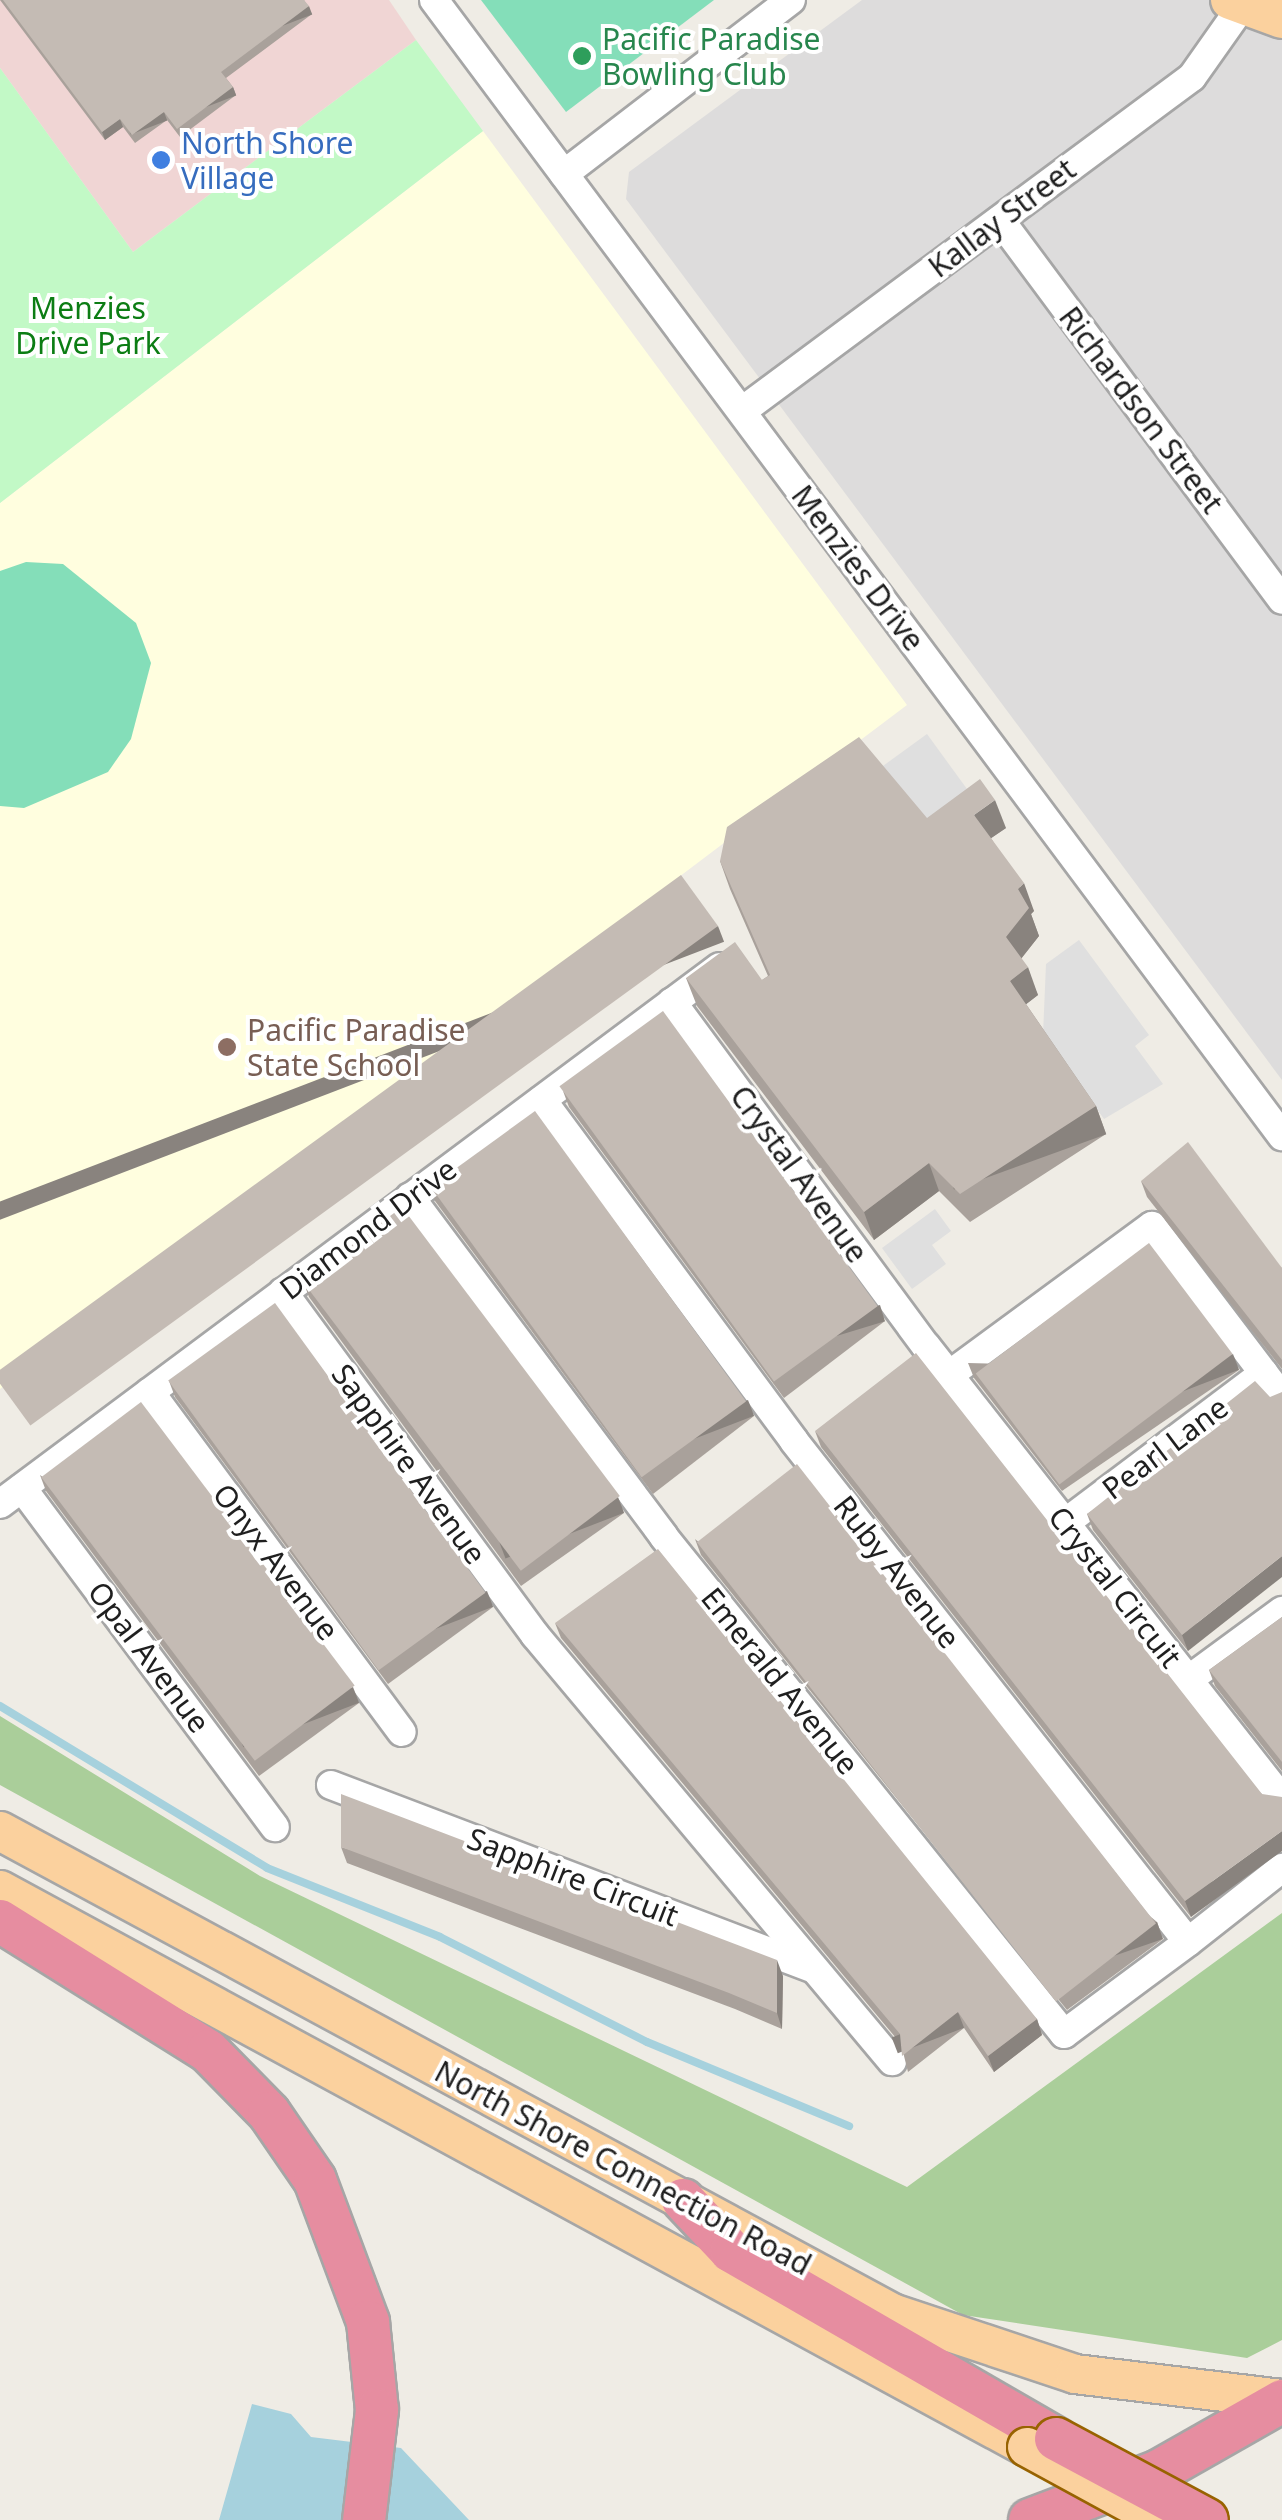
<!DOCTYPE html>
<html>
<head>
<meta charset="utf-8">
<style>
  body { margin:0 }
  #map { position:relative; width:1282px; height:2520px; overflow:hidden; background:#efece5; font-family:"Noto Sans",sans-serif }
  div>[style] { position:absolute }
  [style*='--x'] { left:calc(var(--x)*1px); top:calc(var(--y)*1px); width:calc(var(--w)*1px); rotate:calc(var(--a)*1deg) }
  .residential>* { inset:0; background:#dddcdc }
  .commercial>* { inset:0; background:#f0d5d4 }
  .education>* { inset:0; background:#fffedf }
  .forest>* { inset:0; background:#aace9a }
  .park>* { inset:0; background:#c2f9c6 }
  .pitch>* { inset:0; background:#84deb9 }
  .parking>* { inset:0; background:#dfdfdf; transform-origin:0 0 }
  .water>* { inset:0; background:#a6d1dd }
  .stream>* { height:8px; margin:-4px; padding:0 4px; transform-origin:4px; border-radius:4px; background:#a6d1dd }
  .roads { filter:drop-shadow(2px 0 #a6a6a6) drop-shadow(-2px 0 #a6a6a6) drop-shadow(0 2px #a6a6a6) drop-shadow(0 -2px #a6a6a6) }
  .minor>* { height:28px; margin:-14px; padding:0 14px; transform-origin:14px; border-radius:14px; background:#fff }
  .major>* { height:38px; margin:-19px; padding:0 19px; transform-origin:19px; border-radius:19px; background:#fbd19e }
  .highway>* { height:42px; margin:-21px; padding:0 21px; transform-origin:21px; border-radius:21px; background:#e68da0 }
  .bridges { filter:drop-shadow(2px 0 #986301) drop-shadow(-2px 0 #986301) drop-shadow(0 2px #986301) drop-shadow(0 -2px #986301) }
  .major-bridge>* { height:38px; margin:-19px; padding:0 19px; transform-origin:19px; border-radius:19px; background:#fbd19e }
  .highway-bridge>* { height:42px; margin:-21px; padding:0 21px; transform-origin:21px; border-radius:21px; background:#e68da0 }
  .wall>* { inset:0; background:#a9a19b }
  .shaded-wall>* { inset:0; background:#89837e; transform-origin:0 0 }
  .building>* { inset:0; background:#c4bbb4; transform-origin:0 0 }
  .dots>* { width:28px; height:28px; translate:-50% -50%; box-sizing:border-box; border:5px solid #fff; border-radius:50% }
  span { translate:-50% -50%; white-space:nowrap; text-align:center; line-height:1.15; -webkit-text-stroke:8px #fff; paint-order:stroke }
  .leisure-label { font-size:30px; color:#27864d }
  .left { translate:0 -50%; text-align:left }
  .shop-label { font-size:30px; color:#366cbe }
  .street-label { font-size:30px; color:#1f1f1f }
  .park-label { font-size:30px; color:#0c7d14 }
  .education-label { font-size:30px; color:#785e54 }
</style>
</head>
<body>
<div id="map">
  <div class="residential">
    <i style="clip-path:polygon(862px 0,1282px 0,1282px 1080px,626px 199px,629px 172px)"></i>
  </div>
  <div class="commercial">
    <i style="clip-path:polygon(0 0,389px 0,416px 40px,133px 252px,0 68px)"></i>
  </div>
  <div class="education">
    <i style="clip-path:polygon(483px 131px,907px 705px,0 1389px,0 503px)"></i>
  </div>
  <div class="forest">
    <i style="clip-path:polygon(0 1716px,260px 1876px,907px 2187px,1282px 1913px,1282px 2340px,1247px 2358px,963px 2315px,0 1785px)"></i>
  </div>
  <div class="park">
    <i style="clip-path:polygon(416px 40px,483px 131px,0 503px,0 68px,133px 252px)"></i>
  </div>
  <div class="pitch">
    <i style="clip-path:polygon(481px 0,714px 0,566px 112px)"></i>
    <i style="clip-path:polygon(26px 562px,63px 564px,136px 623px,151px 663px,131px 739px,108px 772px,24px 808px,0 806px,0 571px)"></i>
  </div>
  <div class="parking">
    <i style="left:927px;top:734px;width:95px;height:57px;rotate:54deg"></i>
    <i style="clip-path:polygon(1079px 940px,1149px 1035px,1135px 1046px,1163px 1084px,1104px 1119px,1043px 1035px,1046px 964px)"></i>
    <i style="clip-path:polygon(935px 1209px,951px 1231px,932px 1245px,946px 1264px,912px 1289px,882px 1248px)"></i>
  </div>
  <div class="water">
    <i style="clip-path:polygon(252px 2404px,291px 2414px,311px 2437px,401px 2448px,469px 2520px,219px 2520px)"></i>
  </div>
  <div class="stream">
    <i style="--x:0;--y:1706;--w:312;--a:31.2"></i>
    <i style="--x:267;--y:1868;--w:186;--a:21.7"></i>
    <i style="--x:440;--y:1937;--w:232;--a:26.9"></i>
    <i style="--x:647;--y:2042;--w:219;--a:22.6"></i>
  </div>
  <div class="roads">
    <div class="minor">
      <i style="--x:434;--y:0;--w:1418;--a:53.26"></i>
      <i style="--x:564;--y:174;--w:286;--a:-37.5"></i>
      <i style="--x:1000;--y:220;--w:473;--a:53.4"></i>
      <i style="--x:742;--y:411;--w:560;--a:-36.58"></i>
      <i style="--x:1192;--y:77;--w:87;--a:-54.8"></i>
      <i style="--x:672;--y:1002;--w:428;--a:53.6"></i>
      <i style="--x:926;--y:1346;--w:576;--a:51.84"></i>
      <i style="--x:542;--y:1100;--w:424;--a:53.5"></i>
      <i style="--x:794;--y:1441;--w:637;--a:51.82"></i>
      <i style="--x:1188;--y:1942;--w:120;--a:-38.2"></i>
      <i style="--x:410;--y:1197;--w:424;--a:53.2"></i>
      <i style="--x:664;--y:1537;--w:638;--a:51.17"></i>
      <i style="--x:1064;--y:2034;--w:154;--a:-36.6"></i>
      <i style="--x:283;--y:1292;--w:426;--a:53.7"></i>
      <i style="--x:535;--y:1635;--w:556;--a:50.04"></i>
      <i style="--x:949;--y:1375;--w:252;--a:-36.3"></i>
      <i style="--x:1152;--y:1226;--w:215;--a:52.8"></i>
      <i style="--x:150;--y:1392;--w:423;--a:53.5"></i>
      <i style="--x:22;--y:1488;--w:423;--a:53.3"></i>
      <i style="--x:0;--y:1504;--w:898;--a:-36.72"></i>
      <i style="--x:1065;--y:1523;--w:249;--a:-37"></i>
      <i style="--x:1188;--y:1680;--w:117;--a:-36.3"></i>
      <i style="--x:331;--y:1785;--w:517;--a:20.85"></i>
    </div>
    <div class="major">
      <i style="--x:1230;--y:0;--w:55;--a:20.1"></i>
      <i style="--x:0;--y:1831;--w:1014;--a:28.38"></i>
      <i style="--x:892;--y:2313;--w:193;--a:18.4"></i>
      <i style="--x:1075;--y:2374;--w:209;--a:6.9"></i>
      <i style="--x:0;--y:1890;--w:1168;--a:28.47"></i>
    </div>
    <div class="highway">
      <i style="--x:0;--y:1921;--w:245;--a:32"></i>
      <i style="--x:208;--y:2051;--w:87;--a:45.5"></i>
      <i style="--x:269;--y:2113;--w:81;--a:55.5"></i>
      <i style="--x:315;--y:2180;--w:152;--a:69.5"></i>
      <i style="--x:368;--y:2322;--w:88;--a:84.2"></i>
      <i style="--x:377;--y:2410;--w:111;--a:96.7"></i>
      <i style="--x:683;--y:2200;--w:70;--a:46.7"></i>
      <i style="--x:731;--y:2251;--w:375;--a:30"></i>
      <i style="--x:1030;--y:2520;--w:138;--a:-20.8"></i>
      <i style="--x:1159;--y:2471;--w:142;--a:-29.6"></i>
    </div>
  </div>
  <div class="bridges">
    <div class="major-bridge">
      <i style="--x:1027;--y:2447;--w:153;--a:28.6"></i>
    </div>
    <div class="highway-bridge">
      <i style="--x:1056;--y:2439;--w:171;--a:28.2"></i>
    </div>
  </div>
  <div class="wall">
    <i style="clip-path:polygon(0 0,304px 0,312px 14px,226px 78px,233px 87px,236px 95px,180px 137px,167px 120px,135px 143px,123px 127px,105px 140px)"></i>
    <i style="clip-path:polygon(927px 818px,1006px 828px,991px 838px,1034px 911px,1031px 914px,1039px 936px,1021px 959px,1038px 995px,1026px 1004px,1096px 1106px,1106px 1134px,970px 1222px,939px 1191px,874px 1240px,697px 1006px,686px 978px,762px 980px,768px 976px,730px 889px,720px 861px)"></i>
    <i style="clip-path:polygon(563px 1091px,885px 1321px,784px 1398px,569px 1107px)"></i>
    <i style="clip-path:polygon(1141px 1181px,1282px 1268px,1282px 1369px,1147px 1197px)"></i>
    <i style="clip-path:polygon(429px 1185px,754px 1416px,653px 1494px,435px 1201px)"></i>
    <i style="clip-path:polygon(303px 1281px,624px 1513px,521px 1586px,309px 1297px)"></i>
    <i style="clip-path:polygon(968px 1363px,1239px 1370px,1062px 1491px,974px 1378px)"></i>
    <i style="clip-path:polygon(169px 1381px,493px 1607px,388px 1684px,175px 1397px)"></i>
    <i style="clip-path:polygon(1270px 1397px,1188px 1651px,1093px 1530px,1087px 1514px)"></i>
    <i style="clip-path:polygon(815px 1431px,1262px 1794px,1191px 1917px,821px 1447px)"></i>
    <i style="clip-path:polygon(40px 1475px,359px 1703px,259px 1776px,46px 1491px)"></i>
    <i style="clip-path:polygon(695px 1539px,1157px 1922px,1163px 1939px,1067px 2010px,701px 1555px)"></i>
    <i style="clip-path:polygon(1282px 1617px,1282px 1771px,1215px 1686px,1209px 1670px)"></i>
    <i style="clip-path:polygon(555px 1623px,1037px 2019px,1042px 2035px,994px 2072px,964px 2028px,908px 2072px,901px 2044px,561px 1638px)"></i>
    <i style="clip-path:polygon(341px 1847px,783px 1976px,782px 2029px,735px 2009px,347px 1863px)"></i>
  </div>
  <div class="shaded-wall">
    <i style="left:309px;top:6px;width:9px;height:110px;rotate:69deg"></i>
    <i style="left:233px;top:87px;width:9px;height:70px;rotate:69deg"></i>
    <i style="left:164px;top:112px;width:9px;height:39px;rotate:69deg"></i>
    <i style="clip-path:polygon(120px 119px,123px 127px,105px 140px,102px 132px)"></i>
    <i style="clip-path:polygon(995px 800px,1006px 828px,984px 843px,974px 815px)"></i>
    <i style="clip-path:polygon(1024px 883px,1034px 911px,1031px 914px,1039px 936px,1016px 965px,1006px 937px,1018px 889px)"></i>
    <i style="left:718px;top:926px;width:17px;height:896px;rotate:69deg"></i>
    <i style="clip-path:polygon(1028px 967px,1038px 995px,1020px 1009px,1010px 981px)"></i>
    <i style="left:1096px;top:1106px;width:30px;height:162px;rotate:70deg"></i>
    <i style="clip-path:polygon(929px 1163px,939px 1191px,874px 1240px,864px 1212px)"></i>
    <i style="left:880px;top:1305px;width:17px;height:128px;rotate:73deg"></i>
    <i style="left:1233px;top:1354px;width:17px;height:214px;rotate:69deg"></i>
    <i style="left:748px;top:1400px;width:17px;height:127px;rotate:69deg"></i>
    <i style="left:618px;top:1497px;width:17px;height:127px;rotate:69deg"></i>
    <i style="clip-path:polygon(1282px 1556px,1282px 1577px,1188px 1651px,1182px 1635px)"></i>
    <i style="left:487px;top:1591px;width:17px;height:129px;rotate:69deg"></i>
    <i style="left:353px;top:1687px;width:17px;height:124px;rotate:69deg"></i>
    <i style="clip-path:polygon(1282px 1831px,1282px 1851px,1191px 1917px,1185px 1901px)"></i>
    <i style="left:1157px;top:1922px;width:18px;height:119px;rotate:71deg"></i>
    <i style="clip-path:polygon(777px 1960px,783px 1976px,782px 2029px,777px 2013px)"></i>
    <i style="left:958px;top:2012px;width:17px;height:71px;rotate:69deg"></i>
    <i style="clip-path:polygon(1037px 2019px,1042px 2035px,994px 2072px,988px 2056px)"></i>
  </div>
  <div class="building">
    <i style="clip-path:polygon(3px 0,304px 0,309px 6px,221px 72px,233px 87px,177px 129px,164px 112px,132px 135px,120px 119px,102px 132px)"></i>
    <i style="clip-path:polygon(859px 737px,927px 818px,980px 779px,995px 800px,974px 815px,1024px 883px,1018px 889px,1029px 908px,1006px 937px,1028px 967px,1010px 981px,1096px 1106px,960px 1194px,929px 1163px,864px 1212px,686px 978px,735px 942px,762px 980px,770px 975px,720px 861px,727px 827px)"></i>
    <i style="left:681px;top:875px;width:63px;height:850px;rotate:54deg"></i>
    <i style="left:663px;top:1011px;width:365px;height:128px;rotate:54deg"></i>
    <i style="left:535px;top:1111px;width:359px;height:129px;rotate:54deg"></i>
    <i style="clip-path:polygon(1188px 1142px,1282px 1268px,1282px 1360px,1141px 1181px)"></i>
    <i style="left:402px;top:1207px;width:362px;height:124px;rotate:53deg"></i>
    <i style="left:1149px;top:1243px;width:139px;height:217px;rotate:53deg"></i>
    <i style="left:275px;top:1303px;width:358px;height:132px;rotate:54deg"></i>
    <i style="clip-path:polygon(916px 1353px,1262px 1794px,1282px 1797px,1282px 1831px,1185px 1901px,815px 1431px)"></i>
    <i style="clip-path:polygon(1255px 1381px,1270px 1397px,1282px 1392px,1282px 1556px,1182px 1635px,1087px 1514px)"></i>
    <i style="left:141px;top:1402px;width:355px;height:125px;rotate:53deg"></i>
    <i style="left:797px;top:1464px;width:583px;height:127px;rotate:52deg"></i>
    <i style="clip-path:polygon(658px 1549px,1037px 2019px,988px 2056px,958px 2012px,902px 2056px,900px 2034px,555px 1623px)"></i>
    <i style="clip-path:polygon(1282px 1617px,1282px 1762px,1209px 1670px)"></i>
    <i style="clip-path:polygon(341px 1794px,777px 1960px,777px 2013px,729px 1993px,341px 1847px)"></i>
  </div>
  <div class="dots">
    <i style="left:582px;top:56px;background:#2e9e5b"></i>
    <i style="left:161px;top:160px;background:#3f7fe0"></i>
    <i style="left:227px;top:1047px;background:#8d6e63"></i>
  </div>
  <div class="leisure-label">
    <span class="left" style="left:602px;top:56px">Pacific Paradise<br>Bowling Club</span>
  </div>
  <div class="shop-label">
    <span class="left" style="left:181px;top:160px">North Shore<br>Village</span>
  </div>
  <div class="street-label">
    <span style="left:1002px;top:218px;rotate:-37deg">Kallay Street</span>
    <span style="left:1141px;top:410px;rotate:53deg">Richardson Street</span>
    <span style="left:858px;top:568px;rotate:53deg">Menzies Drive</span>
    <span style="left:799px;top:1174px;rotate:54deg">Crystal Avenue</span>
    <span style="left:368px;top:1229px;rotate:-37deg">Diamond Drive</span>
    <span style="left:1165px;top:1448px;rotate:-37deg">Pearl Lane</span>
    <span style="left:409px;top:1464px;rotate:54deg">Sapphire Avenue</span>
    <span style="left:276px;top:1562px;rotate:53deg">Onyx Avenue</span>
    <span style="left:897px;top:1572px;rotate:52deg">Ruby Avenue</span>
    <span style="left:1115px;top:1587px;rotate:52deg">Crystal Circuit</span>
    <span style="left:149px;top:1657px;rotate:53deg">Opal Avenue</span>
    <span style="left:780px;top:1681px;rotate:51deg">Emerald Avenue</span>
    <span style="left:573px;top:1877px;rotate:21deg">Sapphire Circuit</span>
    <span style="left:623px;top:2168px;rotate:28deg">North Shore Connection Road</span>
  </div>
  <div class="park-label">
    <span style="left:88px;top:325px">Menzies<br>Drive Park</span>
  </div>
  <div class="education-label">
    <span class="left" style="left:247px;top:1047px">Pacific Paradise<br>State School</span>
  </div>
</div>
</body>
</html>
